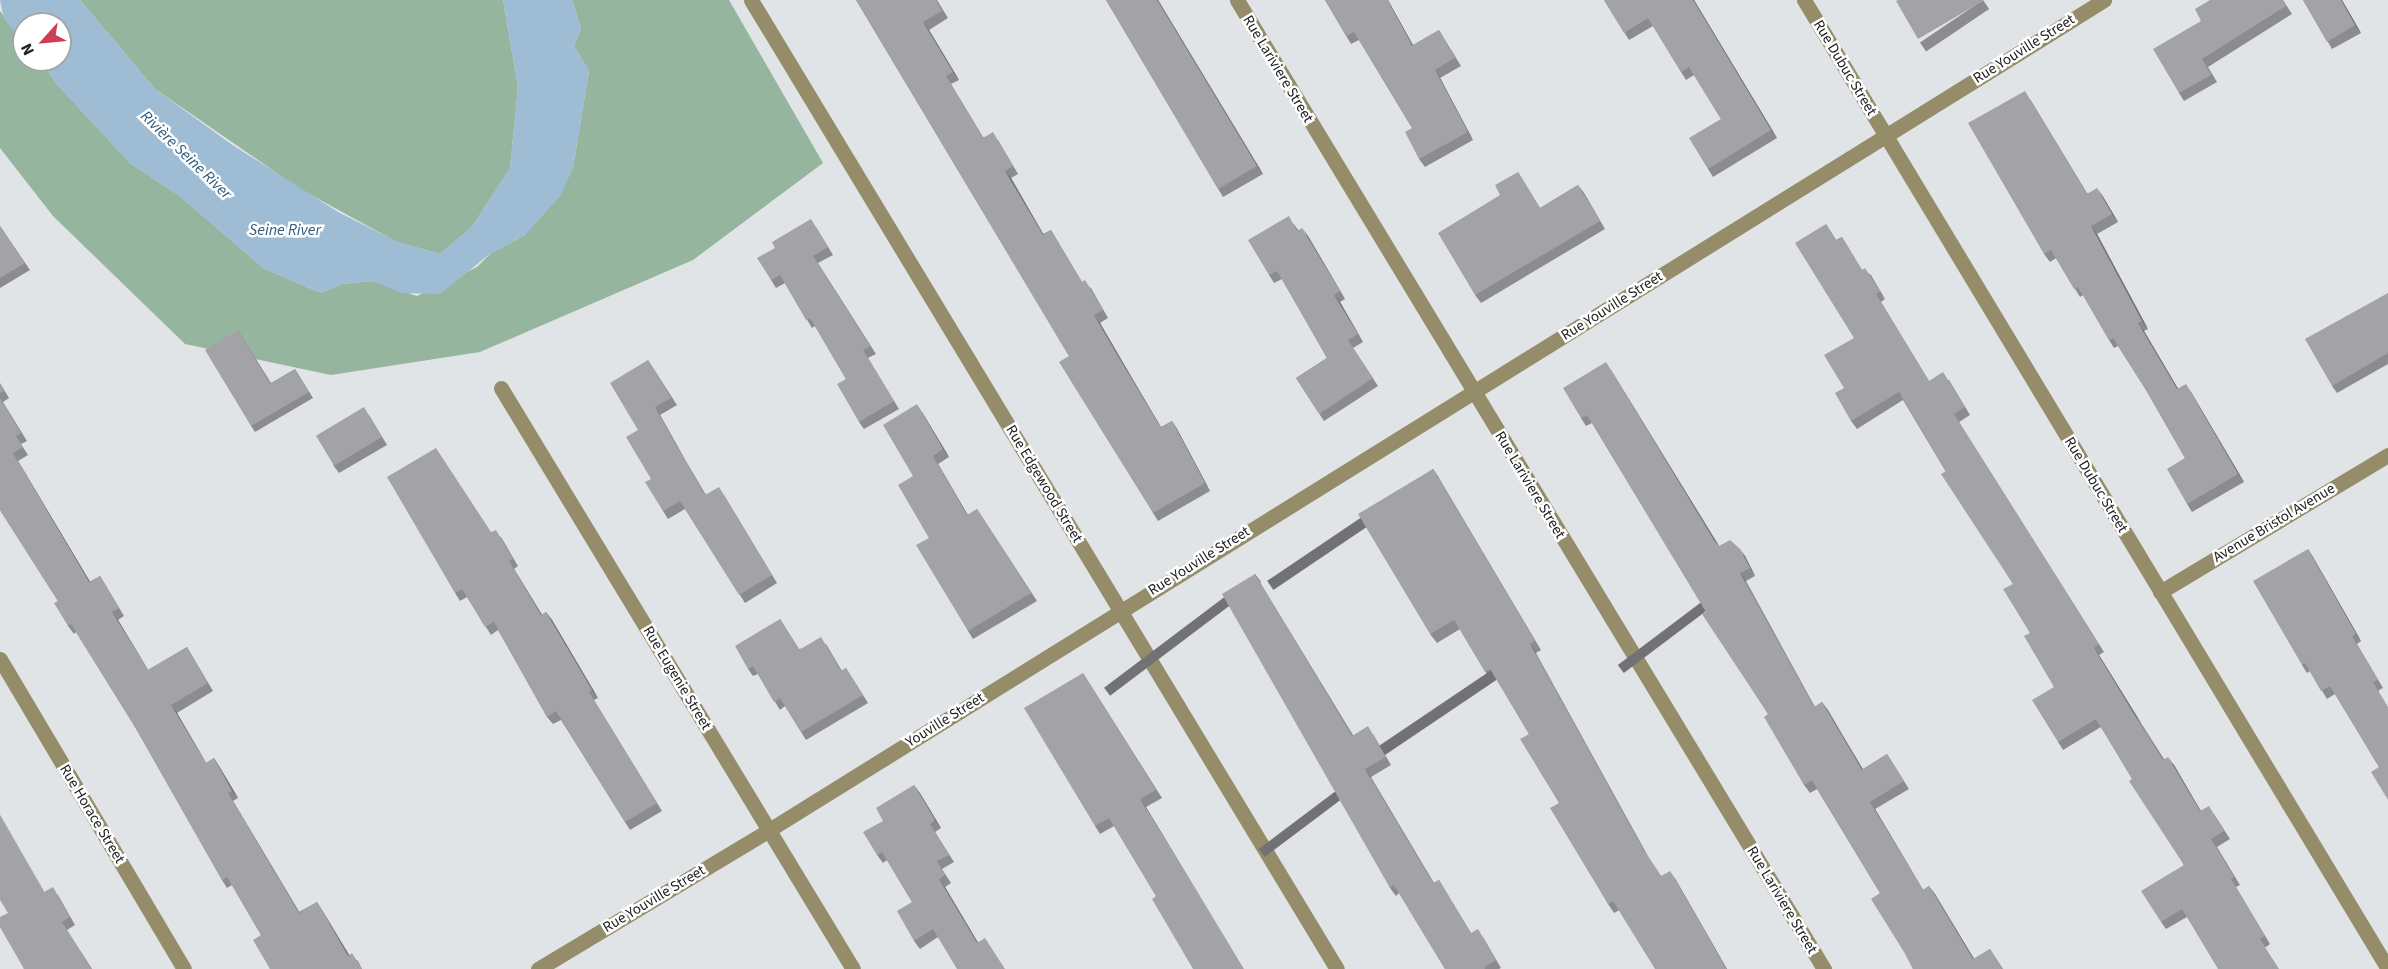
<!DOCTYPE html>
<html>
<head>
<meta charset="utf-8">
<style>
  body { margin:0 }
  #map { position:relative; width:2388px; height:969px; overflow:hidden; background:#e1e4e7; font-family:"Source Sans 3",sans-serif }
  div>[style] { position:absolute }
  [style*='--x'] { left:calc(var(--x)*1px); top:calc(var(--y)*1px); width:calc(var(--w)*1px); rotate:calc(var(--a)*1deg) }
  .forest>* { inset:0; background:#96b59e }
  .water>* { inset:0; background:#9ebcd4 }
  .street>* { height:15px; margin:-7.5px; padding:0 7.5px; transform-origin:7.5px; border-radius:7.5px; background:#958c6a }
  .wall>* { inset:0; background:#8c8c90; transform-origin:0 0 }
  .shaded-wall>* { inset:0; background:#727275; transform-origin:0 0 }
  .building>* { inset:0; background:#a3a3a7; transform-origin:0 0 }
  span { translate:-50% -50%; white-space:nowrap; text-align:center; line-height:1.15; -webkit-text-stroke:5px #fff; paint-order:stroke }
  .street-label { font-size:15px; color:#202123 }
  .water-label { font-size:16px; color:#2c5b7e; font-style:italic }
  .north { position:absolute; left:12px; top:12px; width:60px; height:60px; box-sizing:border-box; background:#fff; border:2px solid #a6a6a7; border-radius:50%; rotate:243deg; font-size:16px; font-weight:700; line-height:24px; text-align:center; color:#202123 }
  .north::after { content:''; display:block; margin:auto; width:21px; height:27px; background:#cd3d55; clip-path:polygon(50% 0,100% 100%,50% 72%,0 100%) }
</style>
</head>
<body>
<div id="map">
  <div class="forest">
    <i style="clip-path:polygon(80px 0,503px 0,518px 87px,510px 169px,471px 228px,440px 254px,397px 242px,300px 189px,155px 89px)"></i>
    <i style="clip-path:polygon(572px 0,729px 0,823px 163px,693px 260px,480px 352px,331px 375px,185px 344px,53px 216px,0 148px,0 11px,24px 43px,24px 60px,41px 60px,55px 82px,130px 163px,180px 196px,263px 268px,321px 293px,342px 284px,373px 281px,417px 296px,477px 267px,491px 253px,525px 235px,573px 168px,589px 71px,574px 46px,581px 29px)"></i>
  </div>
  <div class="water">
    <i style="clip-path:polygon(0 0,80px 0,155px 89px,231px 144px,338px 212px,398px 242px,440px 254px,471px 228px,510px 169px,518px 87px,503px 0,572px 0,581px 29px,574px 46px,589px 71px,573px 168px,561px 195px,525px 235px,491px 253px,440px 294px,401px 293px,373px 281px,342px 284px,321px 293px,263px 268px,180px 196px,130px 163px,55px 82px,41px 60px,60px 60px,60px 24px,24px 24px,24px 43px,4px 19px)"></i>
  </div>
  <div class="street">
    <i style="--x:751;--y:0;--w:1132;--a:58.84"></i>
    <i style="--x:1237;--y:0;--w:1133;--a:58.79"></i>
    <i style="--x:1804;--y:0;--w:1131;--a:58.92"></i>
    <i style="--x:501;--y:388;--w:679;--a:58.79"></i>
    <i style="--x:2160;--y:592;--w:266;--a:-31"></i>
    <i style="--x:0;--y:659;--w:360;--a:59.3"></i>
    <i style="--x:538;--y:969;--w:270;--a:-31"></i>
    <i style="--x:769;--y:830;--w:1572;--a:-31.87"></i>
  </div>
  <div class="wall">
    <i style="clip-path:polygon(856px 0,937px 0,948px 18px,929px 30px,959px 80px,951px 84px,983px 137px,998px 140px,1018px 174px,1011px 178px,1043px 234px,1051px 230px,1082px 282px,1091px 288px,1108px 318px,1100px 323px,1127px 370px,1161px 427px,1172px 421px,1177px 429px,1210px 491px,1158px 521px,1153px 513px,1069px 356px)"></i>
    <i style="clip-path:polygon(1106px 0,1158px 0,1263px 174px,1223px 197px)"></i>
    <i style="clip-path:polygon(1325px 0,1413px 45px,1439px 30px,1461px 66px,1440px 78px,1473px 140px,1425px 167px,1419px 159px,1412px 128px,1359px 40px,1351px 44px)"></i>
    <i style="clip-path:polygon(1604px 0,1694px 0,1777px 138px,1713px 177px,1708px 169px,1721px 119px,1694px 75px,1686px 80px,1653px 26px,1629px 40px)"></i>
    <i style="left:1983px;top:0;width:11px;height:76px;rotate:56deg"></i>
    <i style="clip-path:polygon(2210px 0,2283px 0,2292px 14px,2208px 67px,2217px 82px,2184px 101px,2179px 93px,2201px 21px)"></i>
    <i style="clip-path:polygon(2303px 0,2342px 0,2361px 33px,2332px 49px)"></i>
    <i style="clip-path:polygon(2030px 99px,2087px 193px,2102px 195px,2118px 222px,2097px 234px,2148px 329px,2144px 331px,2178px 389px,2191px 392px,2244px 482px,2192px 512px,2187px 504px,2185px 458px,2146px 390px,2118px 346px,2114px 348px,2109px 340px,2083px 295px,2080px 297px,2056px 258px,2050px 262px,2044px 254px)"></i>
    <i style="clip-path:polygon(1518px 172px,1540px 208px,1578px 185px,1605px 229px,1481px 303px,1475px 295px)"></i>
    <i style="clip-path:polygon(1294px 224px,1298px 230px,1308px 236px,1345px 299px,1340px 302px,1363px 342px,1353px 348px,1378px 386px,1324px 421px,1296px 378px,1327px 358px,1282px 279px,1274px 283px,1269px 275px)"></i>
    <i style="clip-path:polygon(1826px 224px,1836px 240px,1842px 237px,1862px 270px,1871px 275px,1885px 299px,1881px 302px,1929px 381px,1949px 380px,1970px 415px,1959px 422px,2104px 652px,2099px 655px,2141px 723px,2164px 759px,2174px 765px,2201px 811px,2214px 814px,2230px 839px,2217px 847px,2240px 885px,2236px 887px,2270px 944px,2266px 947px,2187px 917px,2166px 929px,2161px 922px,2184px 865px,2101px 727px,2063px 750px,2058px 742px,2054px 687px,2030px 633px,2013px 584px,1903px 400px,1857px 429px,1851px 421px,1844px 388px,1854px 338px)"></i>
    <i style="clip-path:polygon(0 226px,30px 270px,0 288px)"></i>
    <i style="clip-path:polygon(816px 227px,833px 255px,818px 263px,876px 354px,868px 358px,899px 409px,864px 429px,859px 422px,846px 379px,815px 326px,812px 328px,785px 283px,776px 288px,771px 280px,775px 248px)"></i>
    <i style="clip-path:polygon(2388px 293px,2388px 364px,2337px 393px,2332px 386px)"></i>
    <i style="clip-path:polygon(238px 330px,271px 383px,295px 369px,313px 398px,255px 432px,251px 426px)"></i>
    <i style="clip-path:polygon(648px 360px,677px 405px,660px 415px,684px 458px,706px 495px,724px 495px,777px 583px,745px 603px,685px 509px,668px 519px,663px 511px,651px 479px,638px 430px)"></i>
    <i style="clip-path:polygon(1611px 370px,1717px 544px,1719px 546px,1745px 556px,1755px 576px,1746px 581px,1815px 707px,1822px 702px,1863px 769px,1887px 754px,1909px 789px,1875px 809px,1923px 890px,1929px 886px,1974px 959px,1990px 949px,2003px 969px,1913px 969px,1880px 893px,1817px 789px,1810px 793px,1804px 785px,1768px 714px,1592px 423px,1586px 426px,1581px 418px)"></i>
    <i style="clip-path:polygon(0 383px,9px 398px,3px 402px,27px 441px,21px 444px,28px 455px,18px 461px,90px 582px,100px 576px,105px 584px,124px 616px,118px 620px,148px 670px,187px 647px,213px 691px,177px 713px,206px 763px,214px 758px,219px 766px,238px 798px,233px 801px,299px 912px,317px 902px,349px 955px,358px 961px,362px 969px,270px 969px,261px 935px,232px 885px,227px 888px,222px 880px,135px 727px,76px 632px,74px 634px,68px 626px,58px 601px,0 510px)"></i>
    <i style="clip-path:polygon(922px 412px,949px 457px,938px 464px,968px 515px,977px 509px,1037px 601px,973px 639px,968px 631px,913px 476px)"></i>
    <i style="clip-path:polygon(369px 415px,387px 445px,339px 473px,333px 465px)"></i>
    <i style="clip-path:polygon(1439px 478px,1541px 650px,1536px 653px,1649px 858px,1661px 876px,1676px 880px,1614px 913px,1608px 904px,1559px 803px,1529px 734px,1496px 678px,1491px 681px,1460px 629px,1437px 643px,1430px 634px)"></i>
    <i style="clip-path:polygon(491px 532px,501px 537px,518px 566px,514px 569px,542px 615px,546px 612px,552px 620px,598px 698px,594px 700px,662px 811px,630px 830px,561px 720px,553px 724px,547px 717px,498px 630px,491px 635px,467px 597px,460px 601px,455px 593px)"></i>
    <i style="clip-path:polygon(2308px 549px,2313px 557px,2361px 641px,2357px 644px,2383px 688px,2379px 690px,2379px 767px,2335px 694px,2327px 699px,2310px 671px,2307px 673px,2302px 665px)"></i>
    <i style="clip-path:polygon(1255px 574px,1353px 735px,1373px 734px,1391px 765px,1371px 777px,1434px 883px,1439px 880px,1471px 933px,1483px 937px,1501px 968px,1499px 969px,1445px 969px,1399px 893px,1396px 896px,1390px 888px)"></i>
    <i style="clip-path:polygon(780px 619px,799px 649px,826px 644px,842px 671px,846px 668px,868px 703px,806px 740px,785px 706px,780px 710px,758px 674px,753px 676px,748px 669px)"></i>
    <i style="clip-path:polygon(1083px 673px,1162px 798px,1146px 807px,1156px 896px,1114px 826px,1100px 834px,1095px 826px)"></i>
    <i style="clip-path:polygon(914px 785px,941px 828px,935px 832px,954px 862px,942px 869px,951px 883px,945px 887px,978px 943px,991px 946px,938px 937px,920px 949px,914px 941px,912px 902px,887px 860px,883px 863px,877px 855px,883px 821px)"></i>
    <i style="clip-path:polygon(45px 892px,58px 895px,75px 925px,67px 930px,92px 969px,24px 969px,8px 913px)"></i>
  </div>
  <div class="shaded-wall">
    <i style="clip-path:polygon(1157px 0,1158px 0,1263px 174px,1257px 166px)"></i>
    <i style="clip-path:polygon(1387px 0,1388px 0,1418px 54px,1412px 46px)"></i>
    <i style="clip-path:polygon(1693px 0,1694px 0,1777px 138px,1771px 130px)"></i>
    <i style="clip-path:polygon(2341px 0,2342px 0,2361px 33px,2355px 25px)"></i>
    <i style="clip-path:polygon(923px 22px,929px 30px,959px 80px,953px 72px)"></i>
    <i style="clip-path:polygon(1435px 70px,1440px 78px,1473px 140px,1468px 132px)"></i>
    <i style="clip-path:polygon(1005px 171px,1011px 178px,1048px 242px,1043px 235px)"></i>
    <i style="clip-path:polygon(1578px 185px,1584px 193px,1605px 229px,1600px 221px)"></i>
    <i style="clip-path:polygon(2097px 188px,2102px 195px,2118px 222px,2112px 214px)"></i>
    <i style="clip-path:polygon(2091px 226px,2097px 234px,2148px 329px,2142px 321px)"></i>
    <i style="clip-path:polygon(1302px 228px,1308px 236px,1345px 299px,1340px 291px)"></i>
    <i style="clip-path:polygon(1334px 295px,1340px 302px,1363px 342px,1358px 334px)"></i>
    <i style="clip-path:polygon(1094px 315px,1100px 323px,1166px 436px,1161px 428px)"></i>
    <i style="clip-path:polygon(2138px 323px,2144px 331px,2183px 397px,2177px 389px)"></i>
    <i style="clip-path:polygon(1606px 362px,1611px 370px,1721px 549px,1715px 542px)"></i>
    <i style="clip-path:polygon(2186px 384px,2191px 392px,2244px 482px,2238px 474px)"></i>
    <i style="clip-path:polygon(917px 404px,922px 412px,949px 457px,943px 449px)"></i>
    <i style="clip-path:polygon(655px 407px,660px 415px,684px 458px,711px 503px,679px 450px)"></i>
    <i style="clip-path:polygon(1172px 421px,1177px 429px,1210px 491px,1205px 483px)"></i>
    <i style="clip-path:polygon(13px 453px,18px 461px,95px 590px,89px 582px)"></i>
    <i style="clip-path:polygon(933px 456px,938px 464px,972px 523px,967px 515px)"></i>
    <i style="left:1433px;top:469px;width:11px;height:200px;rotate:56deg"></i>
    <i style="clip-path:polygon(1740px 549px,1745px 556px,1755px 576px,1750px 568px)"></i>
    <i style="clip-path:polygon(2308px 549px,2313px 557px,2361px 641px,2356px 634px)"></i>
    <i style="clip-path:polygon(509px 561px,514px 569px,547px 623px,541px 615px)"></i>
    <i style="left:1740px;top:573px;width:10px;height:153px;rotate:53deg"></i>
    <i style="left:1255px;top:574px;width:10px;height:189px;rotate:53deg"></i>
    <i style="clip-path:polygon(112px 612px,118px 620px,153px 678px,148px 670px)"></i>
    <i style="clip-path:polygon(546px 612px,552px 620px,598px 698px,592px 690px)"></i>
    <i style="left:1530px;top:644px;width:11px;height:234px;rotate:56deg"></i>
    <i style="clip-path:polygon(2094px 648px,2099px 655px,2141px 723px,2135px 716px)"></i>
    <i style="clip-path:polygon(1822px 702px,1828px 710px,1867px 777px,1862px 770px)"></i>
    <i style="clip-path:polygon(171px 705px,177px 713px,211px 771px,206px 763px)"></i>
    <i style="clip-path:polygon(2168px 757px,2174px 765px,2205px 819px,2200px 811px)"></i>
    <i style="clip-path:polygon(214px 758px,219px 766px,238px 798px,232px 791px)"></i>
    <i style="left:1365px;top:769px;width:10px;height:133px;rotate:53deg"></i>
    <i style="clip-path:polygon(914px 785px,920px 793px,941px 828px,935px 820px)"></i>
    <i style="clip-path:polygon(228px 793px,233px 801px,304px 920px,299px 913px)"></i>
    <i style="clip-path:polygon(1140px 799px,1146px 807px,1244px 969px)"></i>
    <i style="clip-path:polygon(1870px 802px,1875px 809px,1928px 898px,1923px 890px)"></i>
    <i style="clip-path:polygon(0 815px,49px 900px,44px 892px,0 816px)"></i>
    <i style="clip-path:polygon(1670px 871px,1676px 880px,1727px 969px,1726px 969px)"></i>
    <i style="clip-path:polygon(939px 879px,945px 887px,983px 951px,977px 943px)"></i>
    <i style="clip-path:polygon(1929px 886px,1935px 894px,1979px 967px,1973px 959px)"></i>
    <i style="clip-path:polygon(317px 902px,322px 910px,354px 963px,348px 956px)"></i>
  </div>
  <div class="building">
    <i style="clip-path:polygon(856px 0,936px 0,942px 11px,923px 22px,953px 72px,946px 76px,983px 138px,993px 132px,1013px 166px,1005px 171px,1043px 235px,1051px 230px,1082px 282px,1085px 280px,1103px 310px,1094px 315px,1121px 362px,1161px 428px,1172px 421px,1205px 483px,1153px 513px,1059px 362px,1069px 356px)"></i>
    <i style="clip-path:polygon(1106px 0,1157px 0,1257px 166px,1218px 189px)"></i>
    <i style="clip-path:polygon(1325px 0,1387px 0,1412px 46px,1439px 30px,1455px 58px,1435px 70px,1468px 132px,1419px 159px,1405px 132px,1412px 128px,1354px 32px,1346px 36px)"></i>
    <i style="clip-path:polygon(1604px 0,1693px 0,1771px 130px,1708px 169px,1689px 138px,1721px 119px,1689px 67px,1681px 72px,1648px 18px,1624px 33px)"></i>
    <i style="clip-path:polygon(1898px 0,1983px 0,1983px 1px,1918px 39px,1896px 1px)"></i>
    <i style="clip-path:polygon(2210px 0,2282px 0,2286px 6px,2202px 59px,2211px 75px,2179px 93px,2153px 49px,2201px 21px,2195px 9px)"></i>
    <i style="clip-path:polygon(2303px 0,2341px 0,2355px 25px,2327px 42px)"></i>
    <i style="clip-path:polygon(2025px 91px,2087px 194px,2097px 188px,2112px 214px,2091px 226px,2142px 321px,2138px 323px,2177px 389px,2186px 384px,2238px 474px,2187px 504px,2167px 469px,2185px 458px,2146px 390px,2113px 338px,2109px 340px,2078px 287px,2074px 289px,2051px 250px,2044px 254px,1968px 123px)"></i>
    <i style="clip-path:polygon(1518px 172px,1540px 208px,1578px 185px,1600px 221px,1475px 295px,1438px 233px,1500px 195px,1495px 185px)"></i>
    <i style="clip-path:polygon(1289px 216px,1297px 231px,1302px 228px,1340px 291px,1334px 295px,1358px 334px,1348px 340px,1373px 378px,1319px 414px,1296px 378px,1327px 358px,1277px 271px,1269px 275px,1248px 240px)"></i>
    <i style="clip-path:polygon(811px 219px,828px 247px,813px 256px,870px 346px,863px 350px,894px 401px,859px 422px,837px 384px,846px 379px,810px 318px,806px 320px,780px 275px,771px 280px,757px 258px,775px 248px,772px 242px)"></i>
    <i style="clip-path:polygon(1826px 224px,1836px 240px,1842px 237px,1862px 270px,1865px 268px,1880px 291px,1876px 294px,1929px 381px,1943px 372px,1965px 407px,1954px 414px,2099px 644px,2094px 648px,2135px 716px,2163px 760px,2168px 757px,2200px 811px,2209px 806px,2224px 831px,2211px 839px,2234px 877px,2231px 879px,2265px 936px,2260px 939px,2279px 969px,2218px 969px,2182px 909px,2161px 922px,2141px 891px,2184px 865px,2129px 781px,2132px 779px,2096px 719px,2058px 742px,2032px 700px,2054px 687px,2024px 636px,2030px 633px,2003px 589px,2013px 584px,1941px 474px,1946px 471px,1899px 392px,1851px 421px,1835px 393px,1844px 388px,1824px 355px,1854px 338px,1795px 243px)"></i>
    <i style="clip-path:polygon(0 226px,25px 263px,0 278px)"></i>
    <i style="clip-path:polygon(2388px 293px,2388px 353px,2332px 386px,2305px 339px)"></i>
    <i style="clip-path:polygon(238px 330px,270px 384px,295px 369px,309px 392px,251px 426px,205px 350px)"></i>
    <i style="clip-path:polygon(648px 360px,671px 398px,655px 407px,679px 450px,705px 495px,719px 487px,772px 575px,739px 595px,680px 501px,663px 511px,645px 482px,651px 479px,626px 437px,638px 430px,610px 383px)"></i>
    <i style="clip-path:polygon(1606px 362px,1715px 542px,1719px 546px,1730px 540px,1740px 549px,1750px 568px,1740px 573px,1814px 707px,1822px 702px,1862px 770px,1887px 754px,1904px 781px,1870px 802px,1923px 890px,1929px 886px,1973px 959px,1990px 949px,2002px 969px,1913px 969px,1904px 952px,1871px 899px,1880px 893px,1812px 780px,1804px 785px,1764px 717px,1768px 714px,1702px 614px,1706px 612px,1587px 415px,1581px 418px,1563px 388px)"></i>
    <i style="clip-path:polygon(0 384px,4px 391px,0 393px)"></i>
    <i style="clip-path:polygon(0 398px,21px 433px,16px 436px,23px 447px,13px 453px,89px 582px,100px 576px,119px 608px,112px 612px,148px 670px,187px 647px,208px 683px,171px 705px,206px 763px,214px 758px,232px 791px,228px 793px,299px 913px,317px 902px,348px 956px,352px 953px,362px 969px,270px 969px,253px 940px,261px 935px,227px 877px,222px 880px,135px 727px,71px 624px,68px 626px,54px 603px,58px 601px,0 510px)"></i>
    <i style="clip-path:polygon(917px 404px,943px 449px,933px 456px,967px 515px,977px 509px,1031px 593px,968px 631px,916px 545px,929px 538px,898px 485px,913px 476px,883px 425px)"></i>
    <i style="left:364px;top:407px;width:35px;height:56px;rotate:59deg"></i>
    <i style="clip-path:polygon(436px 448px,491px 532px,496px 530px,513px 559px,509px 561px,541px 615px,546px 612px,592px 690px,589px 692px,657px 803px,625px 822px,556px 711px,547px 717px,494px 622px,485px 627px,462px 589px,455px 593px,387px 477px)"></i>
    <i style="clip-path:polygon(1433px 469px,1535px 641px,1530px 644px,1643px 849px,1661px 876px,1670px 871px,1726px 969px,1655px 969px,1613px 901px,1608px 904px,1550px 808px,1559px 803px,1520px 739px,1529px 734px,1490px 669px,1485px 672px,1454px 620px,1430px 634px,1358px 514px)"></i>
    <i style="clip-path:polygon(2308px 549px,2356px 634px,2352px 636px,2378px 680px,2373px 682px,2388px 707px,2388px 800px,2371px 772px,2379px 767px,2330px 686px,2321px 691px,2305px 663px,2302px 665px,2253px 581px)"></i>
    <i style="clip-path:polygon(1255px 574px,1352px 736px,1368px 726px,1386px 757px,1365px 769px,1433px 883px,1439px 880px,1471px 933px,1478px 929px,1496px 960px,1484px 967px,1485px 969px,1445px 969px,1394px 885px,1390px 888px,1222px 594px)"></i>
    <i style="clip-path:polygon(780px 619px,799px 650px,821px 637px,841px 671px,846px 668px,863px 695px,801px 732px,780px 698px,774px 702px,753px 666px,748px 669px,735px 646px)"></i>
    <i style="clip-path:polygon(1083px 673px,1156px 790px,1140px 799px,1244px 969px,1193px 969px,1152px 899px,1156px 896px,1109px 818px,1095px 826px,1024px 708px)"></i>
    <i style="clip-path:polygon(914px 785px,935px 820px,930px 824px,949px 855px,937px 861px,945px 875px,939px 879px,977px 943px,985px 938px,1005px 969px,957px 969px,933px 929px,914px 941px,897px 911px,912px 902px,882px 852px,877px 855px,863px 832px,883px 821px,876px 808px)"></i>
    <i style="clip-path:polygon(0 816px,44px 892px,53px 887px,70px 917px,62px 922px,91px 969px,24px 969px,0 927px,0 917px,8px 913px,0 900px)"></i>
  </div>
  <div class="street-label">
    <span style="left:2024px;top:49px;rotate:-32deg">Rue Youville Street</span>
    <span style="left:1845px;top:68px;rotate:59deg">Rue Dubuc Street</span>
    <span style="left:1278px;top:69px;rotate:59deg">Rue Lariviere Street</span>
    <span style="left:1612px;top:306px;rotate:-32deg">Rue Youville Street</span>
    <span style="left:1044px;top:484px;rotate:59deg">Rue Edgewood Street</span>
    <span style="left:1530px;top:485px;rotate:59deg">Rue Lariviere Street</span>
    <span style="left:2096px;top:485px;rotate:59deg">Rue Dubuc Street</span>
    <span style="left:2274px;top:523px;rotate:-31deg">Avenue Bristol Avenue</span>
    <span style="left:1199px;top:561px;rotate:-32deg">Rue Youville Street</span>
    <span style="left:677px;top:678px;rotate:59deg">Rue Eugenie Street</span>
    <span style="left:945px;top:720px;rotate:-32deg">Youville Street</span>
    <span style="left:92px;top:814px;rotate:59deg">Rue Horace Street</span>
    <span style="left:654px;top:899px;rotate:-31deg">Rue Youville Street</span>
    <span style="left:1782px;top:900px;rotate:59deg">Rue Lariviere Street</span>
  </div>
  <div class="water-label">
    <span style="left:186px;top:155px;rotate:44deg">Rivière Seine River</span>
    <span style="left:285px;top:230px">Seine River</span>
  </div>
  <div class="north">N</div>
</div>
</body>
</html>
